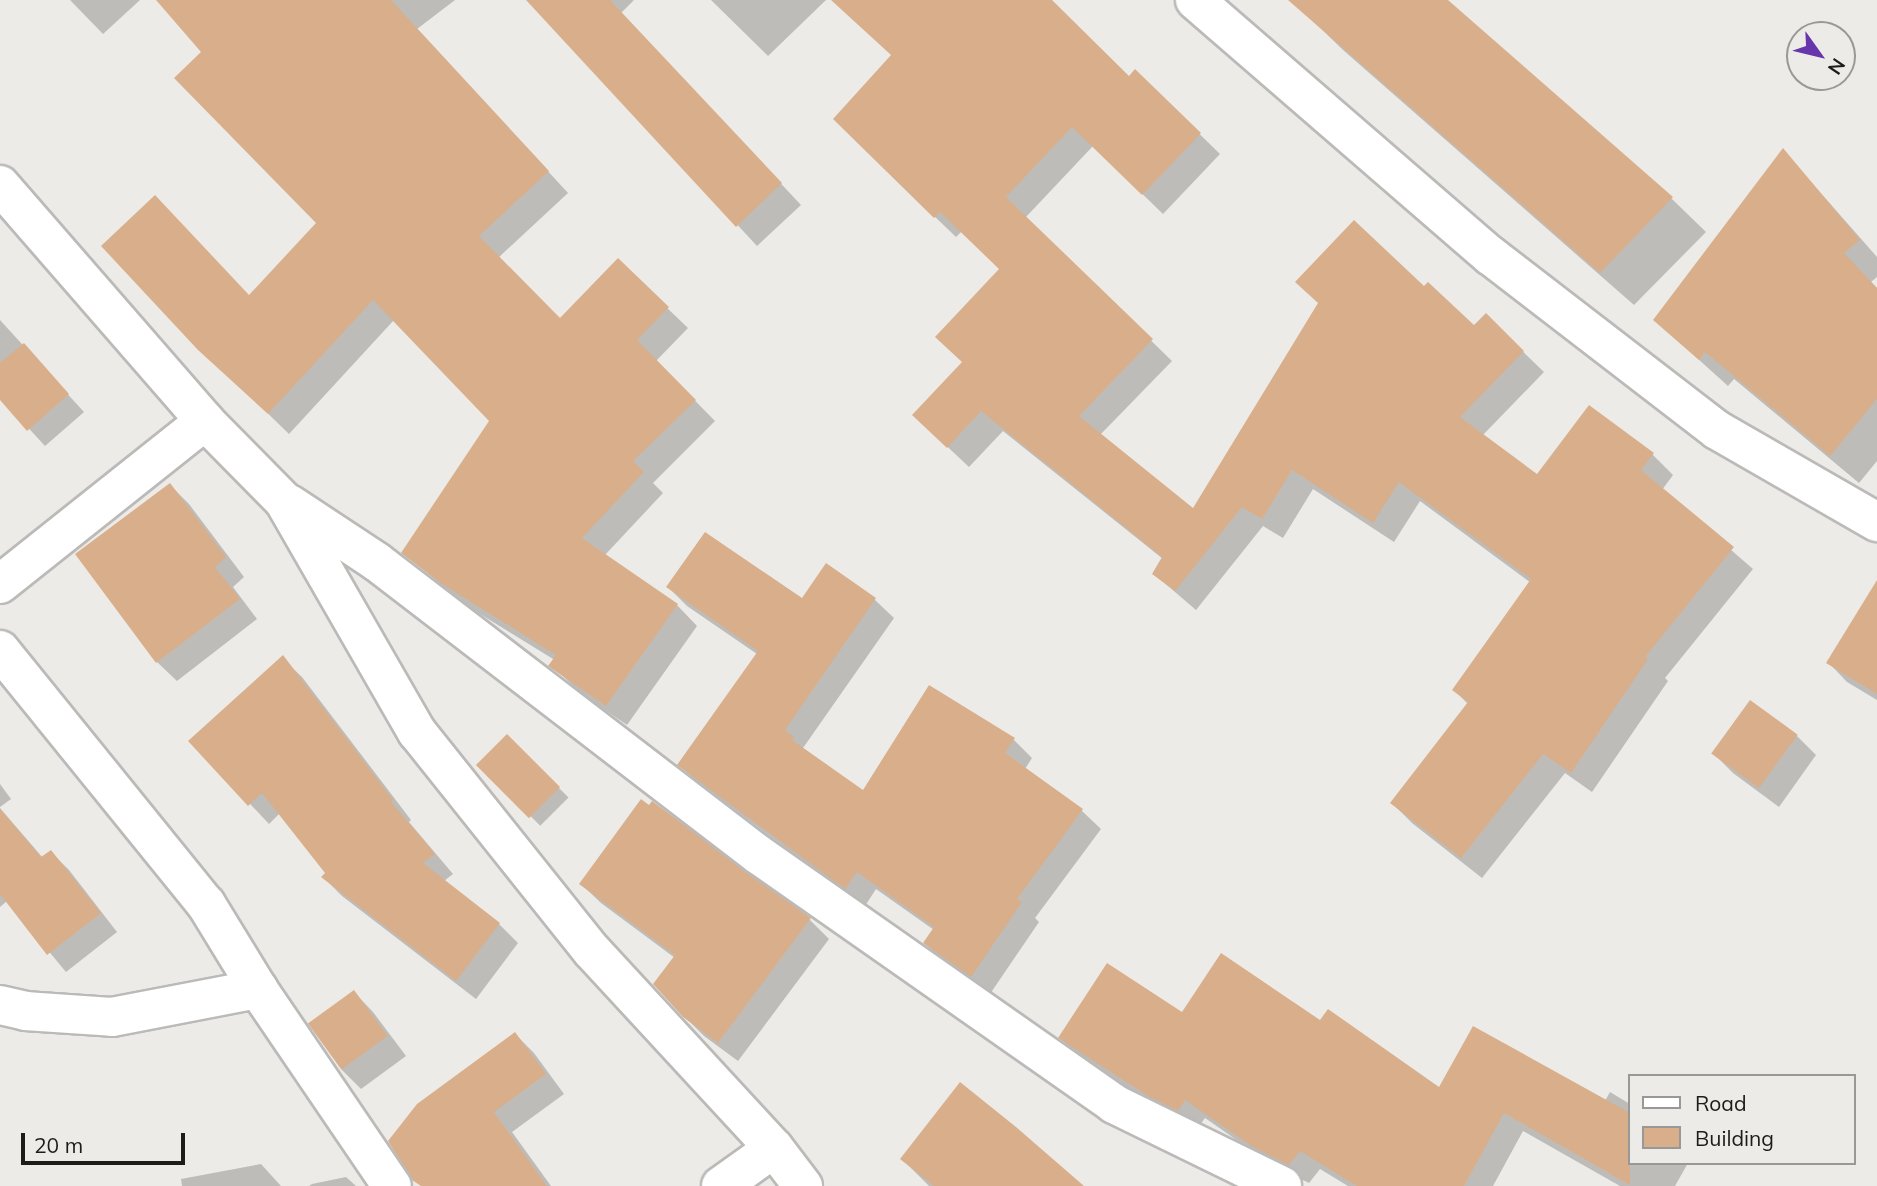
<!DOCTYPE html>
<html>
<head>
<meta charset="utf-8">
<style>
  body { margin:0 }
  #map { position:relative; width:1877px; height:1186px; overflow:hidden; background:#edebe8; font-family:Mulish,sans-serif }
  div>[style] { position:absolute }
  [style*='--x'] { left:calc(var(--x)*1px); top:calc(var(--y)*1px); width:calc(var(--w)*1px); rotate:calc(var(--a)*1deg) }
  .shadow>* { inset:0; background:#0003; transform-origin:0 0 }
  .building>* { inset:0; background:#d8af8a; transform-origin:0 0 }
  .roads { filter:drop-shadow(2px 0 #bcbab8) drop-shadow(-2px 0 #bcbab8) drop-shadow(0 2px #bcbab8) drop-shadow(0 -2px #bcbab8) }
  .minor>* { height:38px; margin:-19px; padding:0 19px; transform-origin:19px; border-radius:19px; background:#fff }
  span { translate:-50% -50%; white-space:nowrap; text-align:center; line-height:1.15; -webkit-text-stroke:6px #edebe8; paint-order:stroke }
  .legend { position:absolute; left:1628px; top:1074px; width:228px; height:91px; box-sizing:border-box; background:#edebe8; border:2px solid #9a9896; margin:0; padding:9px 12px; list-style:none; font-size:21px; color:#1d1c1b }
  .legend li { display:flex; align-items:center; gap:14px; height:35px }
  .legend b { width:35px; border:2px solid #9a9896 }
  .north { position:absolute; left:1786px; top:21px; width:70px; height:70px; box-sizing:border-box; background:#edebe8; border:2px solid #9a9896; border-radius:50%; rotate:124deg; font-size:19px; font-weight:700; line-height:28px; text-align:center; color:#1d1c1b }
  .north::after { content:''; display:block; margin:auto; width:24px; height:32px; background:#6736ad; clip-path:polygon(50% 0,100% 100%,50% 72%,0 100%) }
  .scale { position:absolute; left:21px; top:1133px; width:164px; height:32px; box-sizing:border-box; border:4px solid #1d1c1b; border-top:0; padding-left:9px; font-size:21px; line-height:24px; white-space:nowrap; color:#1d1c1b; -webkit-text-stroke:5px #edebe8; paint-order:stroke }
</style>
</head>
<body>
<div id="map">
  <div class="shadow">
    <i style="clip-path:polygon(70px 0,140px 0,103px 34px)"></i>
    <i style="clip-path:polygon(158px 0,455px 0,417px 29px,568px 193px,498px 258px,560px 320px,618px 261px,688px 328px,656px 361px,715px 421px,653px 483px,663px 493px,605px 555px,677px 605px,697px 626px,627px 725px,579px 692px,558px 671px,558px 662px,464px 604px,404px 553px,491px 421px,394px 320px,289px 434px,222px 369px,318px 223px,203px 52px)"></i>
    <i style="clip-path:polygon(529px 0,634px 0,621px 13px,801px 205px,757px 246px)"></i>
    <i style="clip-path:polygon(711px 0,826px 0,768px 56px)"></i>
    <i style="clip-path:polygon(832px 0,1046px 0,1129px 78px,1136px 72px,1220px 154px,1163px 214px,1093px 146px,1025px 218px,1172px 361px,1100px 435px,1193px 510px,1424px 289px,1474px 328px,1486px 316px,1544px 372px,1482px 436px,1537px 477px,1589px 407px,1653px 455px,1673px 475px,1662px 490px,1753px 569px,1665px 678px,1668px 681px,1592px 792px,1565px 773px,1482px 878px,1412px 823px,1392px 803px,1468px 704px,1454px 690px,1531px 583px,1420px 501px,1394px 542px,1313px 489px,1283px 538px,1263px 526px,1196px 610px,1154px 574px,1163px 559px,1003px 431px,969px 467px,935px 435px,1001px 269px,962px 231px,956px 237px,855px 140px,893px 55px)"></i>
    <i style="clip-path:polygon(1324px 0,1446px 0,1672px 199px,1706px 232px,1634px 305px,1343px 50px,1309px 17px)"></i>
    <i style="clip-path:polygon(1783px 150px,1877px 257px,1877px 277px,1871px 282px,1877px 288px,1877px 461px,1859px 483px,1734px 379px,1728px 386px,1655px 320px)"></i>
    <i style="clip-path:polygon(0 320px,84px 412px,45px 446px,0 397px)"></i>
    <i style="clip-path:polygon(170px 485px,189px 504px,244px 577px,233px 587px,257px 619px,177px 681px,157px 662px)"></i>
    <i style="clip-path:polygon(827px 566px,875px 600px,894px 618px,803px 748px,864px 792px,1014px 740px,1032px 758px,1025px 769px,1082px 811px,1101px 829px,1035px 918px,1039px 922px,990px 994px,944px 962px,925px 943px,934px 930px,876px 889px,865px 906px,698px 783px,680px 765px,757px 654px,687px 606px,668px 587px,802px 601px)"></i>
    <i style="clip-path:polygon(1877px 587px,1877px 700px,1847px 682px,1828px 662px)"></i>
    <i style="clip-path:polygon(282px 658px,302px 677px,411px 820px,409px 822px,453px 874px,444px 881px,499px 924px,518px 943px,476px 999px,342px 896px,323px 877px,328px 874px,280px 813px,269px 824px,191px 741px)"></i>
    <i style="left:507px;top:736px;width:87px;height:40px;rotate:45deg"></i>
    <i style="clip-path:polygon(1797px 736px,1816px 755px,1779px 807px,1733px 773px,1714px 754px)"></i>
    <i style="clip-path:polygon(0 784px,11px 799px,0 807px)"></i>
    <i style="clip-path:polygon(653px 803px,810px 920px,829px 939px,738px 1061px,704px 1036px,684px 1016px,675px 958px,601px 903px,581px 884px)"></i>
    <i style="clip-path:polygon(0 808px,43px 858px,51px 852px,69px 870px,117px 932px,66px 972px,7px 901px,0 907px)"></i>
    <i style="clip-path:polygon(354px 992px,373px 1012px,406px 1056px,361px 1089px,342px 1070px,310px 1024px)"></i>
    <i style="clip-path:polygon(1182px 1014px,1321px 1022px,1440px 1090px,1605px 1101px,1610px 1092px,1630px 1104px,1630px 1163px,1688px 1163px,1675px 1186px,1620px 1186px,1523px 1131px,1493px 1186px,1348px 1186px,1320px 1169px,1309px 1183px,1274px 1166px,1205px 1118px,1197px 1129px,1169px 1115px,1079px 1057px,1060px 1038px)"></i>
    <i style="clip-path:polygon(515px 1034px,534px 1053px,564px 1094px,512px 1132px,551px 1186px,421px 1186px)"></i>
    <i style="clip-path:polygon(902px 1159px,1081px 1186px,929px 1186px)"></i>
    <i style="clip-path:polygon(261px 1164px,281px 1186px,182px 1186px,181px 1179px)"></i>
    <i style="clip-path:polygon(346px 1177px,356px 1186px,309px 1186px,312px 1184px)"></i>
  </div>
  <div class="building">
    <i style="clip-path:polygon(156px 0,391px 0,549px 171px,479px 236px,560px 318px,618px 258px,669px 307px,637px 340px,696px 400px,633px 461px,644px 472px,582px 538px,678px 604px,606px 706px,548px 666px,556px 655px,442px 584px,401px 553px,489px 421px,373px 300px,268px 414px,198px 350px,101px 246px,155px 195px,249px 295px,316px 223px,174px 78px,201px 52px)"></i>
    <i style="clip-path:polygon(526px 0,610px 0,782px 183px,736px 227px)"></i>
    <i style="clip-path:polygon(831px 0,1052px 0,1129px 76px,1135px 69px,1201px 133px,1142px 195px,1072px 127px,1006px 197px,1153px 339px,1079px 416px,1193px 508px,1318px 303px,1295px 282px,1354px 220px,1424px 286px,1428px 282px,1474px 325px,1486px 313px,1524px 351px,1460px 417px,1537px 474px,1589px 405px,1654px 453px,1641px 470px,1734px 547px,1645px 657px,1648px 659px,1571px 773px,1543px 754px,1461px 858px,1390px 803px,1468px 702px,1452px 690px,1531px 579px,1399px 482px,1373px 523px,1292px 470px,1262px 519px,1242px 507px,1175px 591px,1152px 574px,1162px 557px,981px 411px,947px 448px,912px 415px,962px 362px,935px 337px,999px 269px,940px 212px,934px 218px,833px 119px,891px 55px)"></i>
    <i style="clip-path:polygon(1288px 0,1448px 0,1673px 197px,1600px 273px)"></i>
    <i style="clip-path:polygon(1783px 148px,1860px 240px,1844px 253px,1877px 288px,1877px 399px,1830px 456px,1705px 352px,1699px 360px,1653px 320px)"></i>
    <i style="clip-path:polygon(24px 343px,69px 394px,27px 431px,0 400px,0 363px)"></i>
    <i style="clip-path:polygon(170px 483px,226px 557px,215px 567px,240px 599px,156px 663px,75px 554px)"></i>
    <i style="clip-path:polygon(705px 532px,802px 598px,826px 563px,876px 598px,785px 730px,794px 737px,792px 740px,863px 790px,929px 685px,1015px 738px,1005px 753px,1083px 809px,1017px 899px,1022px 902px,971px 977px,923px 943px,934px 927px,857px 872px,845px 889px,677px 765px,758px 651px,666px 587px)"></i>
    <i style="clip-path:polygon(1877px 580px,1877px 694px,1826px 663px)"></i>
    <i style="clip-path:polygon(283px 655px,393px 800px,391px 802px,435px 854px,423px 863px,500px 923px,456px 981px,321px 877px,325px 873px,262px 793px,248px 806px,188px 741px)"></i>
    <i style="left:1750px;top:700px;width:59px;height:66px;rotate:36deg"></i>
    <i style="left:507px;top:734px;width:75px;height:44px;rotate:45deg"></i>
    <i style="clip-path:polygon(641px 799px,649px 805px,652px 801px,811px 918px,718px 1043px,683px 1017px,653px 984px,675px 955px,579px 884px)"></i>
    <i style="clip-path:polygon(0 809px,41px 857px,51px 850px,101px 913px,47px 955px,0 894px)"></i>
    <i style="clip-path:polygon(1221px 953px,1320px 1020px,1328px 1009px,1439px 1087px,1473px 1026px,1630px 1113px,1630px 1185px,1504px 1113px,1464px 1186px,1357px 1186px,1300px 1151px,1289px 1165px,1253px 1147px,1185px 1100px,1178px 1111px,1148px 1096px,1058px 1038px,1107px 963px,1182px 1012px)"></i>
    <i style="left:354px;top:990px;width:57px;height:57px;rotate:54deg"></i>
    <i style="clip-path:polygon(515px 1032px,546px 1074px,494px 1112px,547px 1186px,421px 1186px,412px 1180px,388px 1141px,417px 1104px)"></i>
    <i style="clip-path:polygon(960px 1082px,1016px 1127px,1084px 1186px,934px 1186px,900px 1159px)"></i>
  </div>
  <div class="roads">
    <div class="minor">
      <i style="--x:1195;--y:0;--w:391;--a:40.9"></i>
      <i style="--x:1491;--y:256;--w:285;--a:37.6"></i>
      <i style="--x:1717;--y:430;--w:185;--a:29.9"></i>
      <i style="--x:0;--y:185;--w:313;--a:49"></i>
      <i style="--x:205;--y:421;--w:112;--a:45.4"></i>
      <i style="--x:284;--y:501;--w:267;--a:60.1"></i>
      <i style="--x:417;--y:732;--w:280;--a:51.4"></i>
      <i style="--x:592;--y:951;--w:268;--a:47.3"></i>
      <i style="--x:774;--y:1148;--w:48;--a:52.7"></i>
      <i style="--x:291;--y:505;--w:103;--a:33.5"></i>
      <i style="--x:377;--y:562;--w:481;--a:37.5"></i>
      <i style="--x:759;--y:855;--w:434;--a:35"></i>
      <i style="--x:1114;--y:1104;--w:187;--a:26"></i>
      <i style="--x:0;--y:584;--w:262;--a:-38.5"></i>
      <i style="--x:0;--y:650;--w:327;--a:51"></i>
      <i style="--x:206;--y:904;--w:100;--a:58.5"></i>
      <i style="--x:258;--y:989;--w:238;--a:55.8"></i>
      <i style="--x:0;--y:1005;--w:26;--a:13"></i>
      <i style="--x:25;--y:1011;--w:87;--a:3.9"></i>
      <i style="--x:112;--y:1017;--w:149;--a:-10.9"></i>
      <i style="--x:721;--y:1186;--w:65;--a:-35.6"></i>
    </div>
  </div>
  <ul class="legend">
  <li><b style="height:9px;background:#fff"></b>Road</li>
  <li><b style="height:19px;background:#d8af8a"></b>Building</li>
  </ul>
  <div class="north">N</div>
  <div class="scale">20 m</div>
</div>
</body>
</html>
